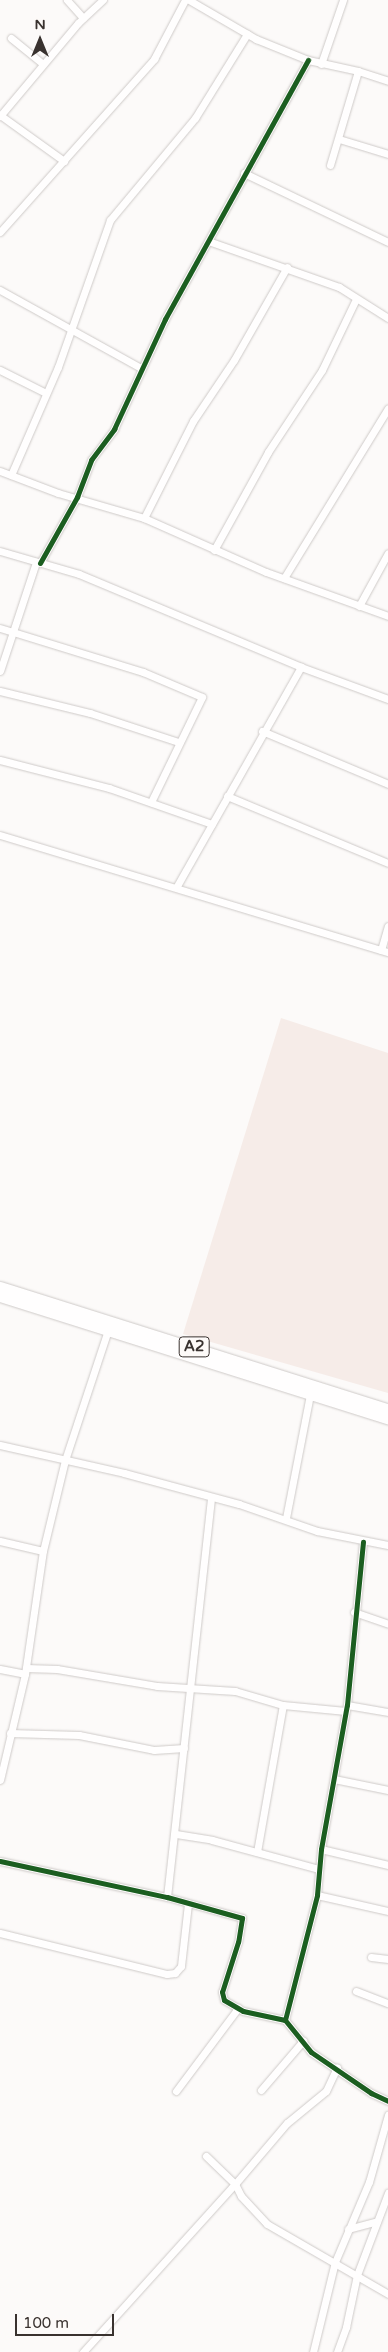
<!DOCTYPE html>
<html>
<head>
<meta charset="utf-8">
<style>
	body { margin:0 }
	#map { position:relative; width:388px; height:2352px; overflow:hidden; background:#fcfaf9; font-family:"Varela Round",sans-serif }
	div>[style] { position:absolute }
	.built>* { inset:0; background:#f6ece8 }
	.roads { filter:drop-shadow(0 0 1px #cecac8) drop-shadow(0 0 1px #cecac8) }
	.minor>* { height:7px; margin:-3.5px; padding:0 3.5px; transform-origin:3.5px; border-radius:3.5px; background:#fffefe }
	.trunk>* { height:11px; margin:-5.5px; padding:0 5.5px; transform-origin:5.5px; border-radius:5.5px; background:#fffefe }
	.cycleway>* { height:5px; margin:-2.5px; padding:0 2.5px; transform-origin:2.5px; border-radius:2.5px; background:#1b5e20 }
	span { translate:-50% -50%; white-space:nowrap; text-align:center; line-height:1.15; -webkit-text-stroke:5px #fdfaf8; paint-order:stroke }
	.shield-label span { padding:1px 4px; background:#fdfaf8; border:1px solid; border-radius:4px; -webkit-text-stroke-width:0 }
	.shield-label { font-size:15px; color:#39322f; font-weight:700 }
	.north { position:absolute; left:15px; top:15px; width:50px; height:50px; -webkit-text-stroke:4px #fdfaf8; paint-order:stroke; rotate:0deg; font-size:14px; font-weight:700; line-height:20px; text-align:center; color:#39322f }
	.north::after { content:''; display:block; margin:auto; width:18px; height:22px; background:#39322f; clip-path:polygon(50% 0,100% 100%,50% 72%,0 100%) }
	.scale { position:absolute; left:15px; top:2314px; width:99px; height:22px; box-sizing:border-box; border:2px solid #39322f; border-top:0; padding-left:6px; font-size:15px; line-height:18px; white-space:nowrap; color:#39322f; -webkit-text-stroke:4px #fdfaf8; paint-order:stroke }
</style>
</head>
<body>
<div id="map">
	<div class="built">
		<i style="clip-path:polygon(281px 1018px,388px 1053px,388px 1393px,183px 1334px)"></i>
	</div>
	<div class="roads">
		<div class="minor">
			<i style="left:67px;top:0;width:24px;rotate:48deg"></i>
			<i style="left:189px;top:0;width:78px;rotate:30.2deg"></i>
			<i style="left:256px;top:39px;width:56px;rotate:22deg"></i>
			<i style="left:308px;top:60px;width:51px;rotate:12.4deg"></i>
			<i style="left:358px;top:71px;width:32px;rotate:18deg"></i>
			<i style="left:11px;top:38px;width:41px;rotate:39.1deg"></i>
			<i style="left:321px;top:64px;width:68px;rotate:-71deg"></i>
			<i style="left:0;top:115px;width:79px;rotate:35.7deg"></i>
			<i style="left:0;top:116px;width:121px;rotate:-50deg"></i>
			<i style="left:78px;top:23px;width:34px;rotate:-43deg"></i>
			<i style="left:339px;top:139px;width:51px;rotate:17deg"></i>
			<i style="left:330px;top:165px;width:98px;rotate:-73.4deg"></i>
			<i style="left:244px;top:173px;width:160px;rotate:25.6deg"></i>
			<i style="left:0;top:232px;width:232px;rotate:-48.3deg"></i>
			<i style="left:154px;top:59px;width:67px;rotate:-62.3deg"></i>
			<i style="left:211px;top:242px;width:136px;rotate:19.4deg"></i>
			<i style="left:339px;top:287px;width:58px;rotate:32.3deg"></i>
			<i style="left:0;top:290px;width:161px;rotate:29deg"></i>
			<i style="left:0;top:370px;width:51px;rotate:26.6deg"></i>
			<i style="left:0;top:471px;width:62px;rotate:20.8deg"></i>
			<i style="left:58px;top:493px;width:90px;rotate:16.2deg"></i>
			<i style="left:144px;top:518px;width:133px;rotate:23.9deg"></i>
			<i style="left:266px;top:572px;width:130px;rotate:19.8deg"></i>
			<i style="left:11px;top:475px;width:118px;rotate:-66.5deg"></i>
			<i style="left:58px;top:367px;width:156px;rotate:-70.5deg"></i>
			<i style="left:110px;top:220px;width:133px;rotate:-50.2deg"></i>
			<i style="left:195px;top:118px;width:99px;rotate:-58.2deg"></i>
			<i style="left:144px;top:518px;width:109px;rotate:-63.2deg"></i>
			<i style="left:193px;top:421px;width:73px;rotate:-56.1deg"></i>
			<i style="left:234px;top:360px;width:107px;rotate:-60.3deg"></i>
			<i style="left:214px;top:550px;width:112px;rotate:-61.1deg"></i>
			<i style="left:268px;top:452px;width:98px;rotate:-56.6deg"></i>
			<i style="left:322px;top:370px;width:79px;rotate:-64.4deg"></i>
			<i style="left:0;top:551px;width:82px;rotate:16.2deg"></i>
			<i style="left:79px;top:574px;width:241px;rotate:22.7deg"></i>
			<i style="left:301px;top:667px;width:93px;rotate:20.2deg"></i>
			<i style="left:40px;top:563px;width:76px;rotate:-60.7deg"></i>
			<i style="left:77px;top:497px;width:40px;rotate:-69deg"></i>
			<i style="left:91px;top:460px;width:39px;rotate:-53deg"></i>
			<i style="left:114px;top:429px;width:121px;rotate:-65.1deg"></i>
			<i style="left:165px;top:319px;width:296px;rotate:-61.1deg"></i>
			<i style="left:284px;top:578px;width:199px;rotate:-58.5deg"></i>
			<i style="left:359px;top:606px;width:60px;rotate:-61.3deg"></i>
			<i style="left:0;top:628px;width:150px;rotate:17.1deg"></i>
			<i style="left:143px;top:672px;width:64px;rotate:23deg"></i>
			<i style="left:202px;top:697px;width:117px;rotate:115.9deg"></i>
			<i style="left:0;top:671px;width:115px;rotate:-71.7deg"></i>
			<i style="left:0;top:691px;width:93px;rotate:13.7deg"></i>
			<i style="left:90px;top:713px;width:93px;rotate:18.2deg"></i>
			<i style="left:262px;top:731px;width:137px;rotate:22.8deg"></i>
			<i style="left:0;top:760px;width:113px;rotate:14.4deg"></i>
			<i style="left:109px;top:788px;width:109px;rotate:19.3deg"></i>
			<i style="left:227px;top:796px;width:174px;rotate:22.6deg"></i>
			<i style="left:0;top:835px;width:405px;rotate:16.8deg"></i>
			<i style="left:177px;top:886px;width:252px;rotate:-60.5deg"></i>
			<i style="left:381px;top:950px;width:25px;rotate:-74deg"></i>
			<i style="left:0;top:1445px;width:127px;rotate:12.7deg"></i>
			<i style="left:124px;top:1473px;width:119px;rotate:15.1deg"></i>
			<i style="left:239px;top:1504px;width:83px;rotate:19.1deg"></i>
			<i style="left:317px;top:1531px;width:72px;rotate:11.2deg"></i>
			<i style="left:286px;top:1518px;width:126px;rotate:-79deg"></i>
			<i style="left:0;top:1541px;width:44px;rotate:13.1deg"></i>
			<i style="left:354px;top:1612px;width:36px;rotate:19deg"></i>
			<i style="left:26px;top:1668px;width:31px;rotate:2deg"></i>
			<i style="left:57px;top:1669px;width:101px;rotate:9.6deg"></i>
			<i style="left:157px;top:1686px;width:78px;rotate:3.7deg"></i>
			<i style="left:235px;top:1691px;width:50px;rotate:16.3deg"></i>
			<i style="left:283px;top:1705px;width:63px;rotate:5.4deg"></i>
			<i style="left:0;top:1669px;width:25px;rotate:11deg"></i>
			<i style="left:347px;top:1705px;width:42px;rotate:9.7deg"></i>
			<i style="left:10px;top:1733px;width:69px;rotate:1.7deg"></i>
			<i style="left:79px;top:1735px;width:76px;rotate:11.3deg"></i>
			<i style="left:154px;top:1750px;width:30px;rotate:-4deg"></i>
			<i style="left:334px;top:1779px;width:55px;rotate:11.5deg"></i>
			<i style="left:0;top:1780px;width:109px;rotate:-76.7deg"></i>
			<i style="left:25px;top:1674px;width:124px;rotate:-81.7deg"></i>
			<i style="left:43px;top:1551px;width:94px;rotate:-76.4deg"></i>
			<i style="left:65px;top:1460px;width:137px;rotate:-71.7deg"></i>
			<i style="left:176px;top:1834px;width:36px;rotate:9deg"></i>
			<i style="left:212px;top:1840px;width:111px;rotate:15.2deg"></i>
			<i style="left:321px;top:1849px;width:69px;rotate:13.4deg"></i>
			<i style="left:257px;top:1852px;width:149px;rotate:-80deg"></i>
			<i style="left:0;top:1861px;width:171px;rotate:12.2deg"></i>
			<i style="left:167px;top:1897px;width:78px;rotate:15.6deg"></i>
			<i style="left:242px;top:1918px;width:24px;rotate:99deg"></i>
			<i style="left:238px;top:1942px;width:52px;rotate:107.7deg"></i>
			<i style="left:222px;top:1992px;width:8px;rotate:76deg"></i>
			<i style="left:224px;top:2000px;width:22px;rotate:30deg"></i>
			<i style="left:243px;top:2011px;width:43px;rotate:12.1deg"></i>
			<i style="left:285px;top:2020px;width:41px;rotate:50.9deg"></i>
			<i style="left:311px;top:2052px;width:73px;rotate:34.3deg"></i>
			<i style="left:371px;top:2093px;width:19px;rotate:25deg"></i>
			<i style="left:317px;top:1895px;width:73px;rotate:12.7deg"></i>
			<i style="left:167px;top:1897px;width:402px;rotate:-83.7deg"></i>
			<i style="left:0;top:1933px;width:172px;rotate:13.8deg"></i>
			<i style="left:167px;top:1974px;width:8px;rotate:-7deg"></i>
			<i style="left:175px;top:1973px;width:9px;rotate:-49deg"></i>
			<i style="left:181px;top:1966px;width:62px;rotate:-83.6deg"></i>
			<i style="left:371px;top:1957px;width:17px;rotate:7deg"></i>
			<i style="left:356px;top:1991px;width:34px;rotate:21deg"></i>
			<i style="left:285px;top:2020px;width:129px;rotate:-75.6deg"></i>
			<i style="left:317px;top:1895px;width:46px;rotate:-85deg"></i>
			<i style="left:321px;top:1849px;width:146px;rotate:-79.8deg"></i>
			<i style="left:347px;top:1705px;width:164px;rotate:-84.4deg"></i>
			<i style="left:261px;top:2090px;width:65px;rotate:-49.4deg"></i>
			<i style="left:176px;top:2091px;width:104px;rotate:-53.2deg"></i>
			<i style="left:206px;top:2156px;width:40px;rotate:44deg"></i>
			<i style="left:235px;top:2184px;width:80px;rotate:-49.6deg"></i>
			<i style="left:287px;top:2123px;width:50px;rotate:-39.4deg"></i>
			<i style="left:326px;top:2091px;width:26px;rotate:-65deg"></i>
			<i style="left:348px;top:2229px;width:28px;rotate:-15deg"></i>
			<i style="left:83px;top:2352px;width:227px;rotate:-47.9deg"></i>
			<i style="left:235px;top:2184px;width:13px;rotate:63deg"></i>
			<i style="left:241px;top:2196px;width:38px;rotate:47deg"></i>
			<i style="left:267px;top:2224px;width:140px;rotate:30deg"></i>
			<i style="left:313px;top:2352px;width:93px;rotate:-76.3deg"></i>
			<i style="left:335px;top:2262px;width:87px;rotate:-67deg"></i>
			<i style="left:369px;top:2182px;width:70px;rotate:-74.2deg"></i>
			<i style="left:337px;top:2352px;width:27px;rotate:-70deg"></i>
			<i style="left:346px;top:2327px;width:53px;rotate:-78.1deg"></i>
			<i style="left:357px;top:2275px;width:88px;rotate:-69.3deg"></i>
		</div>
		<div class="trunk">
			<i style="left:0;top:1287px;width:407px;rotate:17.5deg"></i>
			<i style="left:0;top:1296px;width:407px;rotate:17.5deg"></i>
		</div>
	</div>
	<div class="cycleway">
		<i style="left:40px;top:563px;width:76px;rotate:-60.7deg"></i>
		<i style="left:77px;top:497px;width:40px;rotate:-69deg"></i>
		<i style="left:91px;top:460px;width:39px;rotate:-53deg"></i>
		<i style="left:114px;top:429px;width:121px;rotate:-65.1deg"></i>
		<i style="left:165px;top:319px;width:296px;rotate:-61.1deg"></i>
		<i style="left:0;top:1861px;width:171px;rotate:12.2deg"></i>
		<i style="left:167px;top:1897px;width:78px;rotate:15.6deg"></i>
		<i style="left:242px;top:1918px;width:24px;rotate:99deg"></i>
		<i style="left:238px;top:1942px;width:52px;rotate:107.7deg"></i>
		<i style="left:222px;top:1992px;width:8px;rotate:76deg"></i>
		<i style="left:224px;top:2000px;width:22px;rotate:30deg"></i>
		<i style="left:243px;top:2011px;width:43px;rotate:12.1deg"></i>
		<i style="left:285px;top:2020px;width:41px;rotate:50.9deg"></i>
		<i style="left:311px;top:2052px;width:73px;rotate:34.3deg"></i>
		<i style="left:371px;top:2093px;width:19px;rotate:25deg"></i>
		<i style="left:285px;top:2020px;width:129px;rotate:-75.6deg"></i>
		<i style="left:317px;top:1895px;width:46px;rotate:-85deg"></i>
		<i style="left:321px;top:1849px;width:146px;rotate:-79.8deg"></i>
		<i style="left:347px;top:1705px;width:164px;rotate:-84.4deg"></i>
	</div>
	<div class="shield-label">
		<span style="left:194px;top:1347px">A2</span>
	</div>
	<div class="north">N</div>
	<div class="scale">100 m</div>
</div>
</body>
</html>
